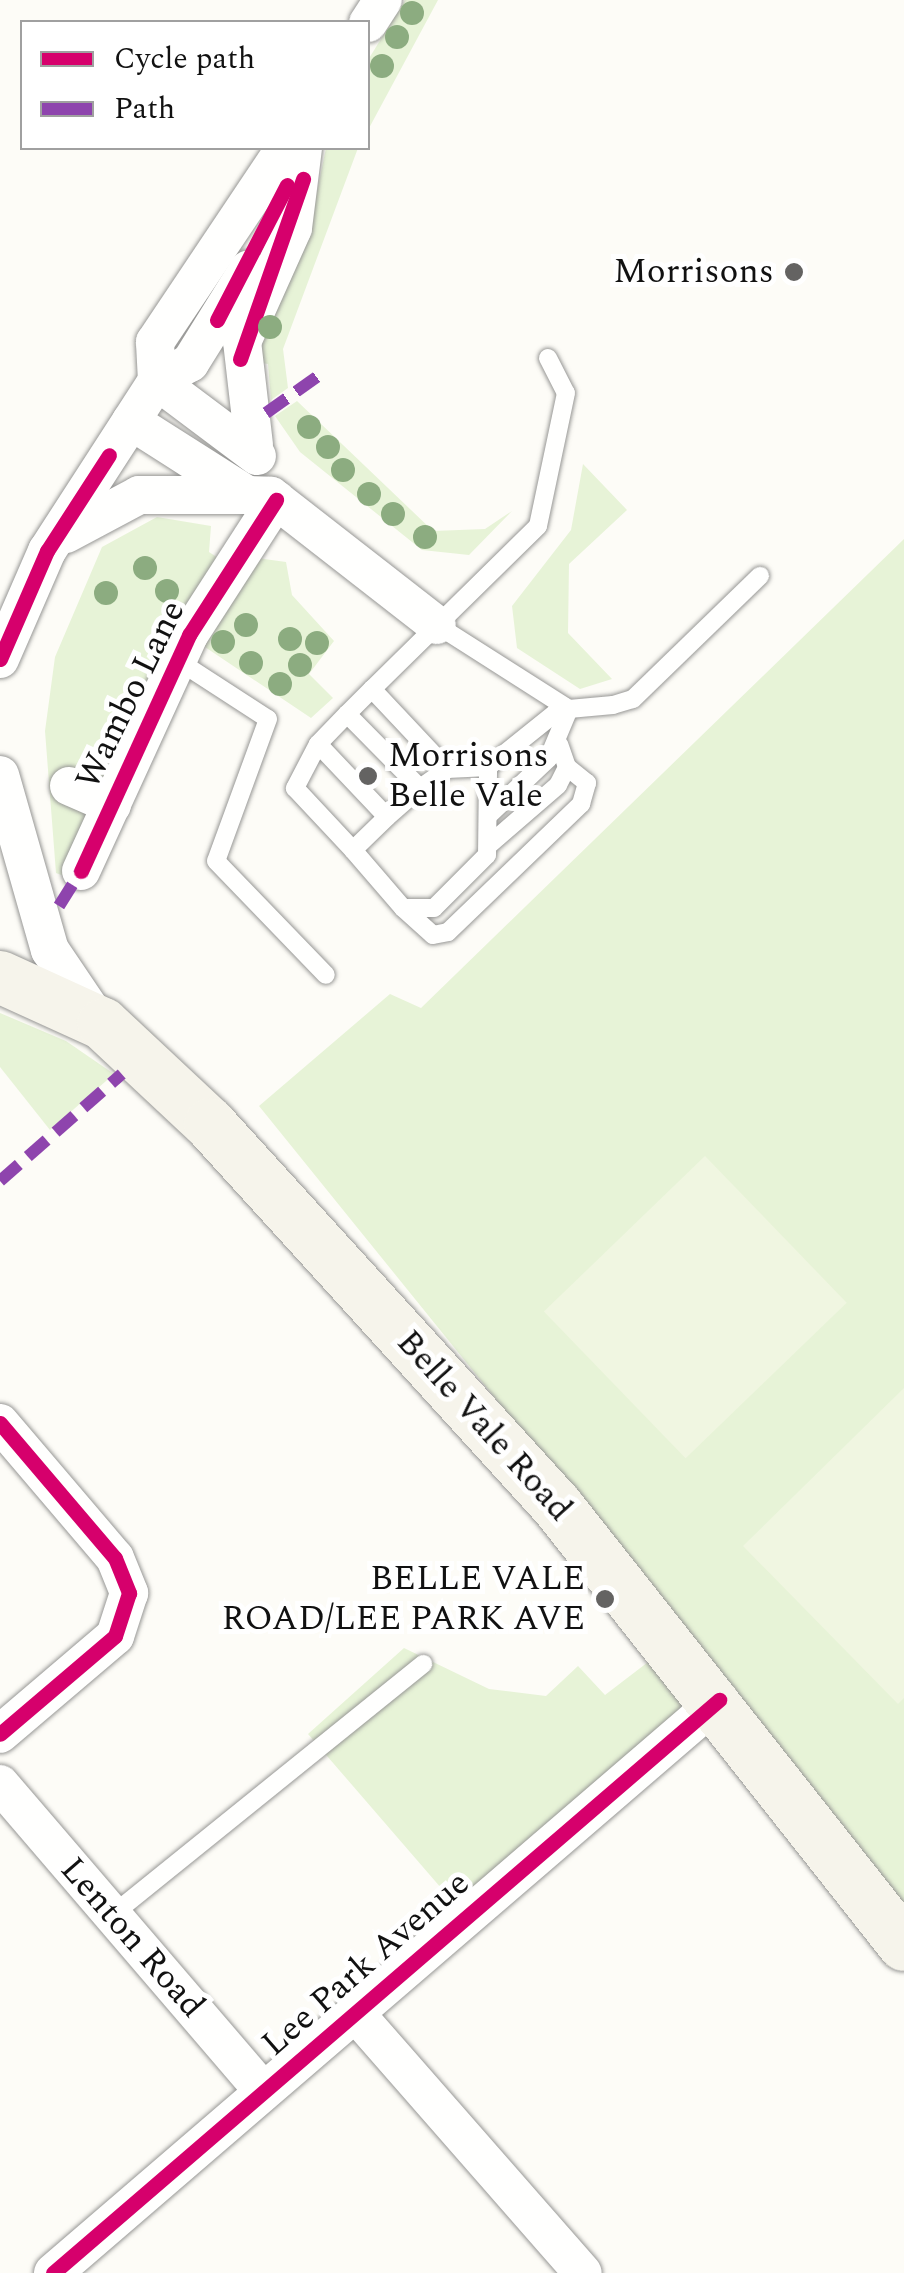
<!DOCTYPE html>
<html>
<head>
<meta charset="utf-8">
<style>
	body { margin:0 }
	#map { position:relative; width:904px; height:2273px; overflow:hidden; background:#fdfcf7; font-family:Spectral,serif }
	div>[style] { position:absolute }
	.green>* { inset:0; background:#e7f3d7 }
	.pitch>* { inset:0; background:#f0f6e1; transform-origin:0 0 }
	.roads { filter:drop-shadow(0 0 2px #979795) drop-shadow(0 0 2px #979795) }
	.service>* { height:18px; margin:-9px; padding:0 9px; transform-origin:9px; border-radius:9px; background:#fffffe }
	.minor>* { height:38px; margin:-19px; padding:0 19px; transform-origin:19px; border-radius:19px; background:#fffffe }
	.secondary>* { height:52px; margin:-26px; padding:0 26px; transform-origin:26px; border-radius:26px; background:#f6f4eb }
	.quiet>* { height:12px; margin-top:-6px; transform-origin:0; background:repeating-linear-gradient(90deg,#8e44ad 0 25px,transparent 0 37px) }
	.cycleway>* { height:15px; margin:-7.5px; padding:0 7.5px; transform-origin:7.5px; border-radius:7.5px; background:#d6006c }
	.trees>* { width:24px; height:24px; margin:-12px; border-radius:50%; background:#8cac80 }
	.dots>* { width:28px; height:28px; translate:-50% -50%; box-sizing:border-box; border:5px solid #fff; border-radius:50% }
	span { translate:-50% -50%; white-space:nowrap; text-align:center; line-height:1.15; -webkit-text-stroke:10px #fff; paint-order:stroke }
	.poi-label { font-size:35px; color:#111 }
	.right { translate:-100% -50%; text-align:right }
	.left { translate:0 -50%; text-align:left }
	.street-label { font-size:35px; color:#111 }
	.legend { position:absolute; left:20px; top:20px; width:350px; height:130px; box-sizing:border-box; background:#fff; border:2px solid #a0a0a0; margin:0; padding:12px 18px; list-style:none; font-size:30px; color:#111 }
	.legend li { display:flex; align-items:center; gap:20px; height:50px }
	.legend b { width:50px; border:2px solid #a0a0a0 }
</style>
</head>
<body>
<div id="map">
	<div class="green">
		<i style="clip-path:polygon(405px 0,438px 0,368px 130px,368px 60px)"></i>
		<i style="clip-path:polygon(326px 148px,358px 148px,283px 349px,288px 388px,271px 400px,268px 364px,255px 362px,260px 328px,313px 211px)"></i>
		<i style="clip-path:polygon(297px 401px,433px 531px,485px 529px,512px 511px,469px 555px,422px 550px,300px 452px,275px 416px)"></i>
		<i style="clip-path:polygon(583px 464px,627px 510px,569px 564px,568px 633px,612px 679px,580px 689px,517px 648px,512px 606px,571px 530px)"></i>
		<i style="clip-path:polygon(157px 517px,211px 526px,209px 552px,221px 560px,107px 775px,77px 796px,88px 817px,64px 876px,56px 873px,45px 731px,55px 657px,102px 547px)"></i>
		<i style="clip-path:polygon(904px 539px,904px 1904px,259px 1106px,390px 994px,421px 1008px)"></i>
		<i style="clip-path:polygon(257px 558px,286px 562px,292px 595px,334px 641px,309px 674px,333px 698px,311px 718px,202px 645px)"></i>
		<i style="clip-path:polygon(0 1013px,66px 1041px,114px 1074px,50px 1130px,0 1067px)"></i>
		<i style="clip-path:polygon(404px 1648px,489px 1689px,546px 1696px,578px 1666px,605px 1695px,652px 1659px,699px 1714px,467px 1918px,308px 1734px)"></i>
	</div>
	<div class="pitch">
		<i style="left:705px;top:1156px;width:204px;height:224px;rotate:46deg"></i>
		<i style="clip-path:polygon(904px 1388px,904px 1698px,898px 1704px,743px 1546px)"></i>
	</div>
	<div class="roads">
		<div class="service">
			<i style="left:548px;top:358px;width:39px;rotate:63deg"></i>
			<i style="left:566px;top:393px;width:136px;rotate:101.9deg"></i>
			<i style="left:538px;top:526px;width:233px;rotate:135.5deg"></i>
			<i style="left:372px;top:689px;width:110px;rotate:46.8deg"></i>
			<i style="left:447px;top:769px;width:41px;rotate:-2.8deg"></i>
			<i style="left:488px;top:767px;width:97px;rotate:-38.8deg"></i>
			<i style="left:437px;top:625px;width:156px;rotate:32.5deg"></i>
			<i style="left:569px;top:709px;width:44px;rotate:-5.2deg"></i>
			<i style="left:613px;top:705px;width:21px;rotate:-17deg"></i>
			<i style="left:633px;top:699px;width:177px;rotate:-44.1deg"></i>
			<i style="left:177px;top:660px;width:108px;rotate:33deg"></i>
			<i style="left:268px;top:719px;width:151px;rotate:110.1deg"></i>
			<i style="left:216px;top:861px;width:158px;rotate:46deg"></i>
			<i style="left:372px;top:689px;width:35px;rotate:135deg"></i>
			<i style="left:347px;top:714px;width:104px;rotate:45.4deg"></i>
			<i style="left:420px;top:788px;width:33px;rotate:-35deg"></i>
			<i style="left:347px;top:714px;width:42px;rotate:134deg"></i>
			<i style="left:318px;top:744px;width:100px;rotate:46.6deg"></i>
			<i style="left:387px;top:817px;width:44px;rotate:-41.3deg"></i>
			<i style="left:318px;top:744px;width:50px;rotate:117.6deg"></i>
			<i style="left:295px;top:788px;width:85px;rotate:46.9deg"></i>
			<i style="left:353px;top:850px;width:47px;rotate:-44.1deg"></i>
			<i style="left:490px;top:814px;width:80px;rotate:-43.5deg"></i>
			<i style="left:548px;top:759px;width:54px;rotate:-67.2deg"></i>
			<i style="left:490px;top:844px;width:90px;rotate:-40.9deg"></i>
			<i style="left:558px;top:785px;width:20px;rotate:-63deg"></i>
			<i style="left:567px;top:767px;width:24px;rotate:-109deg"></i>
			<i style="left:353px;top:850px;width:77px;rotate:49.2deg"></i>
			<i style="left:403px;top:908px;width:31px"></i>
			<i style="left:434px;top:908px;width:75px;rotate:-45deg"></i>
			<i style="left:487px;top:855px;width:88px;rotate:-89.3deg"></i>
			<i style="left:403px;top:908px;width:40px;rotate:42deg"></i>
			<i style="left:433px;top:935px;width:15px;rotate:-11deg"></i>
			<i style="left:448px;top:932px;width:185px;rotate:-43.9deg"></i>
			<i style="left:581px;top:804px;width:22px;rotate:-74deg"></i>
			<i style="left:587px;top:783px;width:26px;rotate:-141deg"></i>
			<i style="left:112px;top:1915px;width:400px;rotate:-38.9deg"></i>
		</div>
		<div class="minor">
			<i style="left:368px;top:23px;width:27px;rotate:-57deg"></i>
			<i style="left:157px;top:381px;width:38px;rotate:-29deg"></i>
			<i style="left:190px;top:363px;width:110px;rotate:-58.1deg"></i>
			<i style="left:157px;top:381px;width:125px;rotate:36.9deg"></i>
			<i style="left:131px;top:421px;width:138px;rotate:32.5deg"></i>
			<i style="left:247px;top:495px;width:24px;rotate:2deg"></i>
			<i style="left:271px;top:496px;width:210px;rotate:37.9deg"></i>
			<i style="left:254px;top:445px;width:104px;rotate:-96.6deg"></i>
			<i style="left:242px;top:342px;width:125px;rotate:-65.9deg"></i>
			<i style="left:293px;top:228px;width:81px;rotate:-82.9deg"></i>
			<i style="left:66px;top:534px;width:83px;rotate:-28.1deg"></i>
			<i style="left:139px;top:495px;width:106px"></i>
			<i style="left:0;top:659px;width:118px;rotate:-66.5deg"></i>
			<i style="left:47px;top:551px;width:202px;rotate:-57.1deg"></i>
			<i style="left:157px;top:381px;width:39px;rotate:-93deg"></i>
			<i style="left:155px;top:342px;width:234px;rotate:-56.2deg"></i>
			<i style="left:0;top:775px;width:182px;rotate:74.1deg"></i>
			<i style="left:50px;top:950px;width:78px;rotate:55.9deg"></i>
			<i style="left:69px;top:786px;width:47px;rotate:23.8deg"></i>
			<i style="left:81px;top:871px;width:260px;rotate:-65.4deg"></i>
			<i style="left:189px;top:635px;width:161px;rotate:-57.2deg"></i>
			<i style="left:0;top:1423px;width:177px;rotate:49.6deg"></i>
			<i style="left:115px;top:1558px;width:38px;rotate:68deg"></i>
			<i style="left:129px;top:1593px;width:45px;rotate:108deg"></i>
			<i style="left:115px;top:1636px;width:151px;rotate:139.6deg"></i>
			<i style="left:0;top:1784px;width:404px;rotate:49.4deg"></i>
			<i style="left:356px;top:2014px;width:344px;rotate:48.8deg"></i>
			<i style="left:53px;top:2273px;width:879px;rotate:-40.71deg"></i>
		</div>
		<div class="secondary">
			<i style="left:0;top:977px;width:113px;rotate:24.5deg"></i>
			<i style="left:103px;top:1024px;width:146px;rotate:43.1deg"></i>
			<i style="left:210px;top:1124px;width:517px;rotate:47.74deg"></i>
			<i style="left:558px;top:1507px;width:558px;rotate:51.69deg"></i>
		</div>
	</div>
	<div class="quiet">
		<i style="left:266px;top:413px;width:71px;rotate:-35.3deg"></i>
		<i style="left:59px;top:906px;width:41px;rotate:-57.8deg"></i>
		<i style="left:0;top:1181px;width:162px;rotate:-41.3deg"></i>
	</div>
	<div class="cycleway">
		<i style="left:217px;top:320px;width:152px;rotate:-62.6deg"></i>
		<i style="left:240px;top:359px;width:191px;rotate:-70.7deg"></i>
		<i style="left:0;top:659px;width:118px;rotate:-66.5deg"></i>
		<i style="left:47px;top:551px;width:114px;rotate:-57.1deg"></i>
		<i style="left:81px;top:871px;width:260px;rotate:-65.4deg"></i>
		<i style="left:189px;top:635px;width:161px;rotate:-57.2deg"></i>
		<i style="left:0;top:1423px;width:177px;rotate:49.6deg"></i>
		<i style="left:115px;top:1558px;width:38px;rotate:68deg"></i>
		<i style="left:129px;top:1593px;width:45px;rotate:108deg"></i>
		<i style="left:115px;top:1636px;width:151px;rotate:139.6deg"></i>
		<i style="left:53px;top:2273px;width:879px;rotate:-40.71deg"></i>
	</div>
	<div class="trees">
		<i style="left:412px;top:13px"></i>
		<i style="left:397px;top:37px"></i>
		<i style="left:382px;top:66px"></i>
		<i style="left:270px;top:327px"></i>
		<i style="left:309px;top:427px"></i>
		<i style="left:328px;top:447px"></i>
		<i style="left:343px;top:470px"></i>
		<i style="left:369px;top:494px"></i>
		<i style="left:393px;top:514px"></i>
		<i style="left:425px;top:537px"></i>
		<i style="left:145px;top:568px"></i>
		<i style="left:167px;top:591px"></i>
		<i style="left:106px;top:593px"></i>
		<i style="left:246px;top:625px"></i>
		<i style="left:290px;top:639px"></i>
		<i style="left:223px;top:642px"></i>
		<i style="left:317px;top:643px"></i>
		<i style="left:251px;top:663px"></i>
		<i style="left:300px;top:665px"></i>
		<i style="left:280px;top:684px"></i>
	</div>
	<div class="dots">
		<i style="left:794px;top:272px;background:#646362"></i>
		<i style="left:368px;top:776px;background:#646362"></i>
		<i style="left:605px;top:1599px;background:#646362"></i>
	</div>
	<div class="poi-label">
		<span class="right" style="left:774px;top:272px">Morrisons</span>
		<span class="left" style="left:388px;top:776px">Morrisons<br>Belle Vale</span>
		<span class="right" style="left:585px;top:1599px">BELLE VALE<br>ROAD/LEE PARK AVE</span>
	</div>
	<div class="street-label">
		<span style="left:131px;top:695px;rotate:-64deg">Wambo Lane</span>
		<span style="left:484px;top:1426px;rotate:48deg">Belle Vale Road</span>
		<span style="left:132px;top:1938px;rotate:49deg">Lenton Road</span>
		<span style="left:366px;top:1964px;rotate:-41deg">Lee Park Avenue</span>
	</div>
	<ul class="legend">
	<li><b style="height:12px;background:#d6006c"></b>Cycle path</li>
	<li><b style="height:12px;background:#8e44ad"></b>Path</li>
	</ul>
</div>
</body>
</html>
